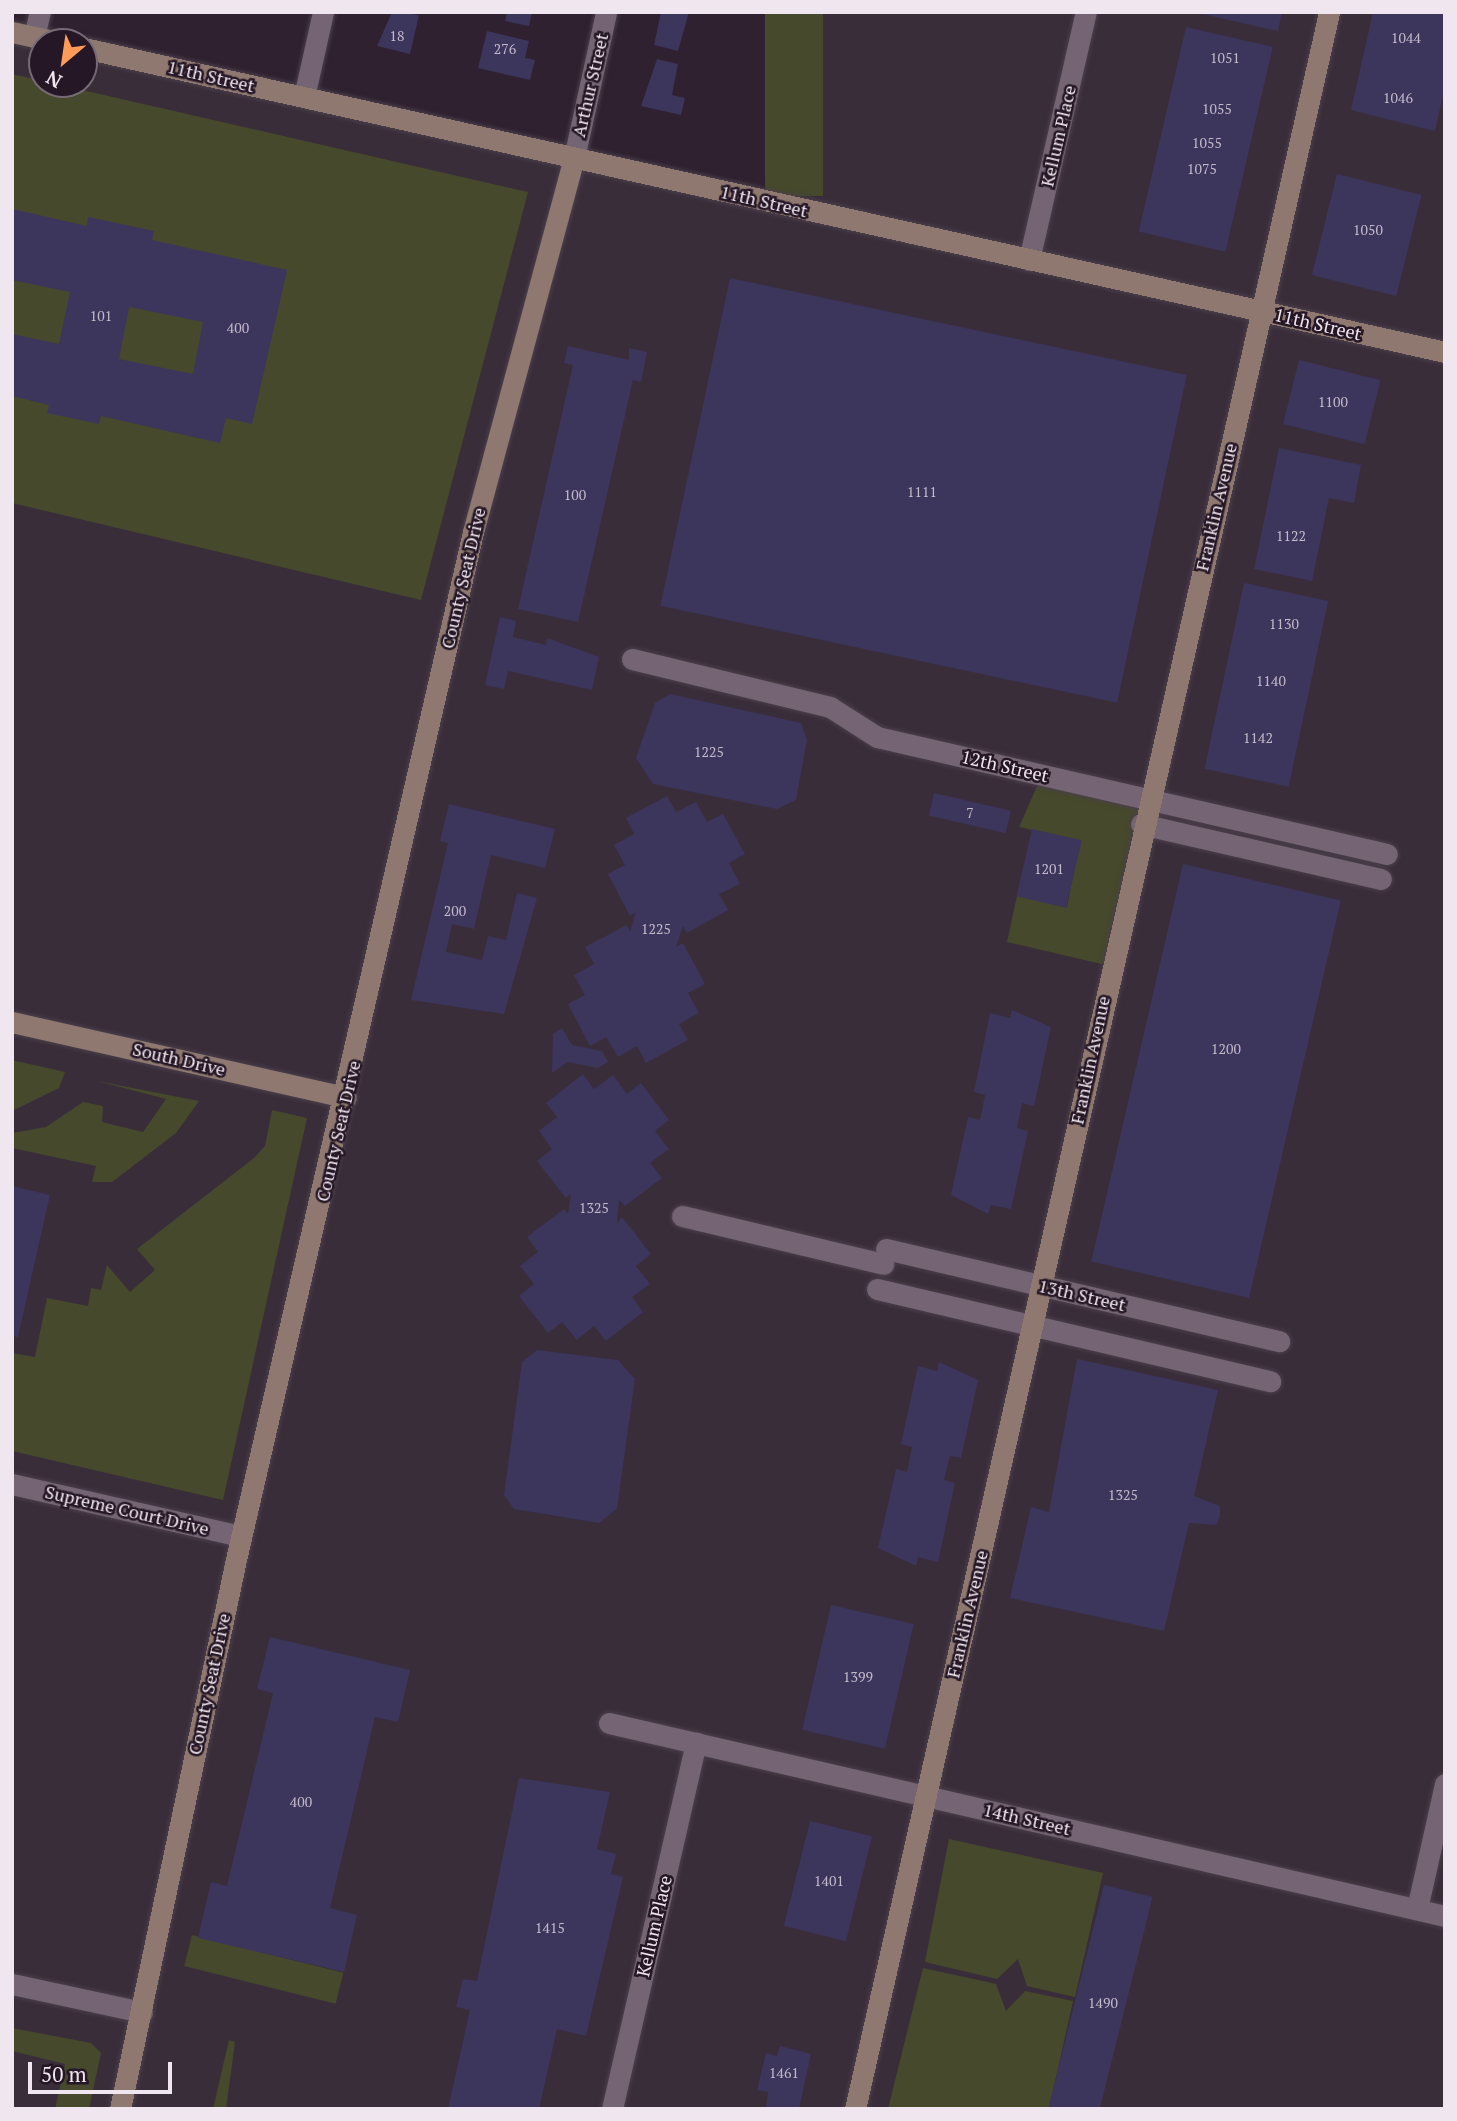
<!DOCTYPE html>
<html>
<head>
<meta charset="utf-8">
<style>
	body { margin:0 }
	#map { position:relative; width:1457px; height:2121px; overflow:hidden; background:#2f212f; font-family:"PT Serif",serif }
	div>[style] { position:absolute }
	.commercial>* { inset:0; background:#3a2d3a }
	.green>* { inset:0; background:#46492b; transform-origin:0 0 }
	.building>* { inset:0; background:#3c355c; transform-origin:0 0 }
	.roads { filter:drop-shadow(0 0 2px #4b3f4b) drop-shadow(0 0 2px #4b3f4b) }
	.street>* { height:21px; margin:-10.5px; padding:0 10.5px; transform-origin:10.5px; border-radius:10.5px; background:#756474 }
	.secondary>* { height:21px; margin:-10.5px; padding:0 10.5px; transform-origin:10.5px; border-radius:10.5px; background:#8e786f }
	span { translate:-50% -50%; white-space:nowrap; text-align:center; line-height:1.15; -webkit-text-stroke:5px #251725; paint-order:stroke }
	.number-label { font-size:14px; color:#c3baca }
	.number-label span { -webkit-text-stroke-width:0 }
	.street-label { font-size:18px; color:#f0e6ef }
	.frame { position:absolute; inset:0; border:14px solid #f0e6ef; pointer-events:none }
	.north { position:absolute; left:28px; top:28px; width:70px; height:70px; box-sizing:border-box; background:#251725; border:2px solid #766a76; border-radius:50%; rotate:209deg; font-size:19px; font-weight:700; line-height:28px; text-align:center; color:#f0e6ef }
	.north::after { content:''; display:block; margin:auto; width:24px; height:32px; background:#ff9b59; clip-path:polygon(50% 0,100% 100%,50% 72%,0 100%) }
	.scale { position:absolute; left:28px; top:2062px; width:144px; height:32px; box-sizing:border-box; border:4px solid #f0e6ef; border-top:0; padding-left:9px; font-size:21px; line-height:24px; white-space:nowrap; color:#f0e6ef; -webkit-text-stroke:5px #251725; paint-order:stroke }
</style>
</head>
<body>
<div id="map">
	<div class="commercial">
		<i style="clip-path:polygon(823px 12px,1445px 12px,1445px 2109px,12px 2109px,12px 32px,42px 42px,42px 84px,84px 84px,84px 48px,781px 204px)"></i>
	</div>
	<div class="green">
		<i style="left:765px;top:12px;width:58px;height:184px"></i>
		<i style="clip-path:polygon(12px 74px,528px 192px,421px 600px,12px 503px)"></i>
		<i style="clip-path:polygon(1042px 775px,1147px 799px,1110px 966px,1007px 942px,1017px 896px,1067px 907px,1080px 840px,1019px 827px)"></i>
		<i style="clip-path:polygon(12px 1060px,65px 1072px,59px 1088px,12px 1111px)"></i>
		<i style="clip-path:polygon(97px 1081px,199px 1101px,176px 1133px,112px 1182px,92px 1182px,96px 1166px,12px 1148px,12px 1133px,46px 1127px,83px 1102px,103px 1106px,102px 1122px,143px 1132px,166px 1099px)"></i>
		<i style="clip-path:polygon(272px 1110px,307px 1118px,223px 1500px,12px 1451px,12px 1353px,35px 1357px,47px 1298px,88px 1306px,91px 1288px,101px 1290px,107px 1265px,130px 1292px,155px 1270px,137px 1249px,254px 1158px,265px 1146px)"></i>
		<i style="clip-path:polygon(949px 1839px,1103px 1873px,1075px 1997px,1027px 1986px,1018px 1959px,997px 1979px,925px 1962px)"></i>
		<i style="left:192px;top:1935px;width:156px;height:32px;rotate:14deg"></i>
		<i style="clip-path:polygon(923px 1968px,996px 1984px,1006px 2011px,1025px 1991px,1073px 2001px,1049px 2109px,888px 2109px)"></i>
		<i style="clip-path:polygon(12px 2028px,91px 2043px,101px 2053px,89px 2109px,55px 2109px,65px 2064px,12px 2051px)"></i>
		<i style="clip-path:polygon(229px 2040px,235px 2042px,226px 2109px,213px 2109px)"></i>
	</div>
	<div class="building">
		<i style="clip-path:polygon(392px 12px,419px 15px,410px 54px,377px 46px)"></i>
		<i style="clip-path:polygon(507px 12px,532px 12px,529px 26px,505px 21px)"></i>
		<i style="clip-path:polygon(661px 12px,689px 12px,678px 51px,654px 45px)"></i>
		<i style="clip-path:polygon(1194px 12px,1282px 12px,1278px 31px)"></i>
		<i style="clip-path:polygon(1373px 12px,1445px 12px,1445px 86px,1435px 131px,1351px 110px)"></i>
		<i style="left:1186px;top:27px;width:89px;height:210px;rotate:13deg"></i>
		<i style="clip-path:polygon(487px 31px,529px 41px,525px 58px,535px 60px,530px 80px,478px 68px)"></i>
		<i style="clip-path:polygon(657px 59px,678px 64px,672px 95px,685px 98px,681px 115px,641px 106px)"></i>
		<i style="left:1337px;top:174px;width:87px;height:104px;rotate:14deg"></i>
		<i style="clip-path:polygon(evenodd,12px 209px,87px 226px,88px 217px,154px 231px,152px 240px,287px 270px,252px 424px,226px 418px,220px 443px,101px 416px,99px 424px,47px 413px,49px 405px,12px 396px,12px 334px,59px 344px,70px 292px,12px 280px,12px 209px,129px 307px,203px 322px,193px 374px,119px 359px,129px 307px)"></i>
		<i style="left:730px;top:278px;width:467px;height:335px;rotate:12deg"></i>
		<i style="clip-path:polygon(568px 346px,629px 360px,629px 348px,647px 352px,641px 382px,633px 380px,578px 622px,518px 609px,573px 365px,564px 363px)"></i>
		<i style="left:1299px;top:360px;width:84px;height:66px;rotate:14deg"></i>
		<i style="clip-path:polygon(1279px 448px,1361px 465px,1354px 503px,1329px 498px,1312px 581px,1254px 569px)"></i>
		<i style="left:1244px;top:583px;width:86px;height:190px;rotate:12deg"></i>
		<i style="clip-path:polygon(500px 617px,516px 621px,513px 637px,546px 645px,547px 638px,599px 657px,592px 690px,508px 671px,504px 689px,485px 685px)"></i>
		<i style="clip-path:polygon(670px 694px,801px 723px,807px 740px,796px 800px,777px 809px,653px 784px,636px 758px,655px 703px)"></i>
		<i style="left:934px;top:793px;width:79px;height:23px;rotate:13deg"></i>
		<i style="clip-path:polygon(667px 796px,676px 812px,696px 802px,707px 822px,723px 814px,745px 854px,729px 863px,740px 884px,719px 894px,728px 910px,687px 933px,683px 926px,676px 947px,683px 943px,705px 984px,688px 993px,699px 1013px,679px 1024px,688px 1040px,646px 1063px,637px 1046px,618px 1057px,606px 1037px,590px 1046px,568px 1004px,585px 995px,574px 975px,594px 964px,585px 947px,627px 925px,630px 931px,636px 912px,630px 916px,608px 874px,625px 865px,614px 845px,634px 834px,626px 818px)"></i>
		<i style="clip-path:polygon(449px 804px,555px 829px,545px 868px,491px 855px,474px 929px,452px 924px,446px 952px,482px 960px,488px 936px,506px 940px,517px 893px,537px 898px,504px 1014px,411px 1000px,448px 843px,440px 841px)"></i>
		<i style="left:1032px;top:829px;width:51px;height:69px;rotate:13deg"></i>
		<i style="left:1183px;top:864px;width:162px;height:408px;rotate:13deg"></i>
		<i style="clip-path:polygon(1012px 1010px,1051px 1027px,1034px 1106px,1022px 1103px,1017px 1128px,1028px 1131px,1011px 1209px,991px 1205px,988px 1214px,951px 1195px,968px 1117px,980px 1120px,985px 1095px,974px 1092px,990px 1013px,1010px 1018px)"></i>
		<i style="clip-path:polygon(562px 1028px,572px 1045px,602px 1051px,608px 1062px,598px 1068px,568px 1062px,552px 1073px,553px 1034px)"></i>
		<i style="clip-path:polygon(583px 1074px,594px 1089px,613px 1075px,627px 1094px,641px 1083px,669px 1120px,655px 1131px,669px 1149px,650px 1163px,662px 1178px,625px 1206px,619px 1200px,617px 1223px,622px 1217px,651px 1254px,636px 1266px,650px 1284px,632px 1297px,643px 1312px,606px 1341px,594px 1326px,577px 1340px,562px 1322px,548px 1333px,519px 1296px,534px 1284px,520px 1266px,538px 1252px,527px 1237px,564px 1209px,568px 1214px,571px 1194px,566px 1198px,537px 1161px,552px 1149px,539px 1131px,557px 1117px,546px 1103px)"></i>
		<i style="clip-path:polygon(12px 1186px,50px 1195px,18px 1337px,12px 1336px)"></i>
		<i style="clip-path:polygon(537px 1350px,618px 1360px,635px 1379px,617px 1509px,599px 1523px,514px 1509px,504px 1495px,522px 1362px)"></i>
		<i style="clip-path:polygon(1077px 1359px,1218px 1390px,1194px 1496px,1220px 1506px,1220px 1516px,1216px 1525px,1189px 1523px,1164px 1631px,1010px 1598px,1031px 1507px,1049px 1512px)"></i>
		<i style="clip-path:polygon(939px 1362px,978px 1380px,961px 1458px,950px 1456px,944px 1480px,955px 1483px,938px 1562px,918px 1557px,916px 1566px,878px 1548px,896px 1469px,907px 1472px,912px 1447px,901px 1444px,918px 1366px,937px 1371px)"></i>
		<i style="left:831px;top:1605px;width:85px;height:128px;rotate:13deg"></i>
		<i style="clip-path:polygon(270px 1637px,410px 1670px,398px 1722px,375px 1717px,330px 1908px,357px 1915px,344px 1972px,198px 1938px,211px 1882px,227px 1886px,273px 1693px,257px 1689px)"></i>
		<i style="clip-path:polygon(519px 1778px,610px 1792px,597px 1849px,616px 1854px,611px 1874px,623px 1877px,586px 2036px,557px 2029px,539px 2109px,448px 2109px,470px 2010px,456px 2007px,463px 1979px,477px 1981px)"></i>
		<i style="left:810px;top:1821px;width:64px;height:108px;rotate:14deg"></i>
		<i style="left:1104px;top:1885px;width:50px;height:230px;rotate:14deg"></i>
		<i style="clip-path:polygon(780px 2046px,811px 2054px,799px 2109px,766px 2109px,768px 2092px,757px 2090px,766px 2053px,777px 2056px)"></i>
	</div>
	<div class="roads">
		<div class="street">
			<i style="left:34px;top:37px;width:26px;rotate:-77deg"></i>
			<i style="left:304px;top:97px;width:87px;rotate:-77.4deg"></i>
			<i style="left:574px;top:158px;width:149px;rotate:-77.6deg"></i>
			<i style="left:1029px;top:260px;width:254px;rotate:-77.1deg"></i>
			<i style="left:632px;top:659px;width:204px;rotate:13.6deg"></i>
			<i style="left:830px;top:707px;width:56px;rotate:32.6deg"></i>
			<i style="left:877px;top:737px;width:523px;rotate:12.92deg"></i>
			<i style="left:1141px;top:824px;width:246px;rotate:12.9deg"></i>
			<i style="left:682px;top:1216px;width:207px;rotate:13.4deg"></i>
			<i style="left:886px;top:1249px;width:404px;rotate:13.2deg"></i>
			<i style="left:877px;top:1289px;width:404px;rotate:13.2deg"></i>
			<i style="left:12px;top:1484px;width:235px;rotate:12.8deg"></i>
			<i style="left:609px;top:1723px;width:858px;rotate:13deg"></i>
			<i style="left:1417px;top:1909px;width:128px;rotate:-77.4deg"></i>
			<i style="left:12px;top:1984px;width:133px;rotate:12.2deg"></i>
			<i style="left:612px;top:2109px;width:376px;rotate:-77.1deg"></i>
		</div>
		<div class="secondary">
			<i style="left:12px;top:32px;width:47px;rotate:12.3deg"></i>
			<i style="left:84px;top:48px;width:1395px;rotate:12.59deg"></i>
			<i style="left:12px;top:1022px;width:342px;rotate:12.7deg"></i>
			<i style="left:120px;top:2109px;width:557px;rotate:-78.08deg"></i>
			<i style="left:235px;top:1564px;width:1059px;rotate:-77.01deg"></i>
			<i style="left:473px;top:532px;width:387px;rotate:-74.9deg"></i>
			<i style="left:855px;top:2109px;width:2150px;rotate:-77.26deg"></i>
		</div>
	</div>
	<div class="number-label">
		<span style="left:397px;top:36px">18</span>
		<span style="left:1406px;top:38px">1044</span>
		<span style="left:505px;top:49px">276</span>
		<span style="left:1225px;top:58px">1051</span>
		<span style="left:1398px;top:98px">1046</span>
		<span style="left:1217px;top:109px">1055</span>
		<span style="left:1207px;top:143px">1055</span>
		<span style="left:1202px;top:169px">1075</span>
		<span style="left:1368px;top:230px">1050</span>
		<span style="left:101px;top:316px">101</span>
		<span style="left:238px;top:328px">400</span>
		<span style="left:1333px;top:402px">1100</span>
		<span style="left:922px;top:492px">1111</span>
		<span style="left:575px;top:495px">100</span>
		<span style="left:1291px;top:536px">1122</span>
		<span style="left:1284px;top:624px">1130</span>
		<span style="left:1271px;top:681px">1140</span>
		<span style="left:1258px;top:738px">1142</span>
		<span style="left:709px;top:752px">1225</span>
		<span style="left:970px;top:813px">7</span>
		<span style="left:1049px;top:869px">1201</span>
		<span style="left:455px;top:911px">200</span>
		<span style="left:656px;top:929px">1225</span>
		<span style="left:1226px;top:1049px">1200</span>
		<span style="left:594px;top:1208px">1325</span>
		<span style="left:1123px;top:1495px">1325</span>
		<span style="left:858px;top:1677px">1399</span>
		<span style="left:301px;top:1802px">400</span>
		<span style="left:829px;top:1881px">1401</span>
		<span style="left:550px;top:1928px">1415</span>
		<span style="left:1103px;top:2003px">1490</span>
		<span style="left:784px;top:2073px">1461</span>
	</div>
	<div class="street-label">
		<span style="left:211px;top:76px;rotate:13deg">11th Street</span>
		<span style="left:590px;top:85px;rotate:-77deg">Arthur Street</span>
		<span style="left:1058px;top:136px;rotate:-77deg">Kellum Place</span>
		<span style="left:764px;top:201px;rotate:13deg">11th Street</span>
		<span style="left:1318px;top:324px;rotate:13deg">11th Street</span>
		<span style="left:1216px;top:507px;rotate:-77deg">Franklin Avenue</span>
		<span style="left:463px;top:578px;rotate:-77deg">County Seat Drive</span>
		<span style="left:1005px;top:766px;rotate:13deg">12th Street</span>
		<span style="left:179px;top:1059px;rotate:13deg">South Drive</span>
		<span style="left:1090px;top:1060px;rotate:-78deg">Franklin Avenue</span>
		<span style="left:338px;top:1131px;rotate:-77deg">County Seat Drive</span>
		<span style="left:1082px;top:1295px;rotate:13deg">13th Street</span>
		<span style="left:127px;top:1510px;rotate:13deg">Supreme Court Drive</span>
		<span style="left:967px;top:1614px;rotate:-77deg">Franklin Avenue</span>
		<span style="left:209px;top:1684px;rotate:-78deg">County Seat Drive</span>
		<span style="left:1027px;top:1819px;rotate:13deg">14th Street</span>
		<span style="left:654px;top:1926px;rotate:-77deg">Kellum Place</span>
	</div>
	<div class="frame"></div>
	<div class="north">N</div>
	<div class="scale">50 m</div>
</div>
</body>
</html>
